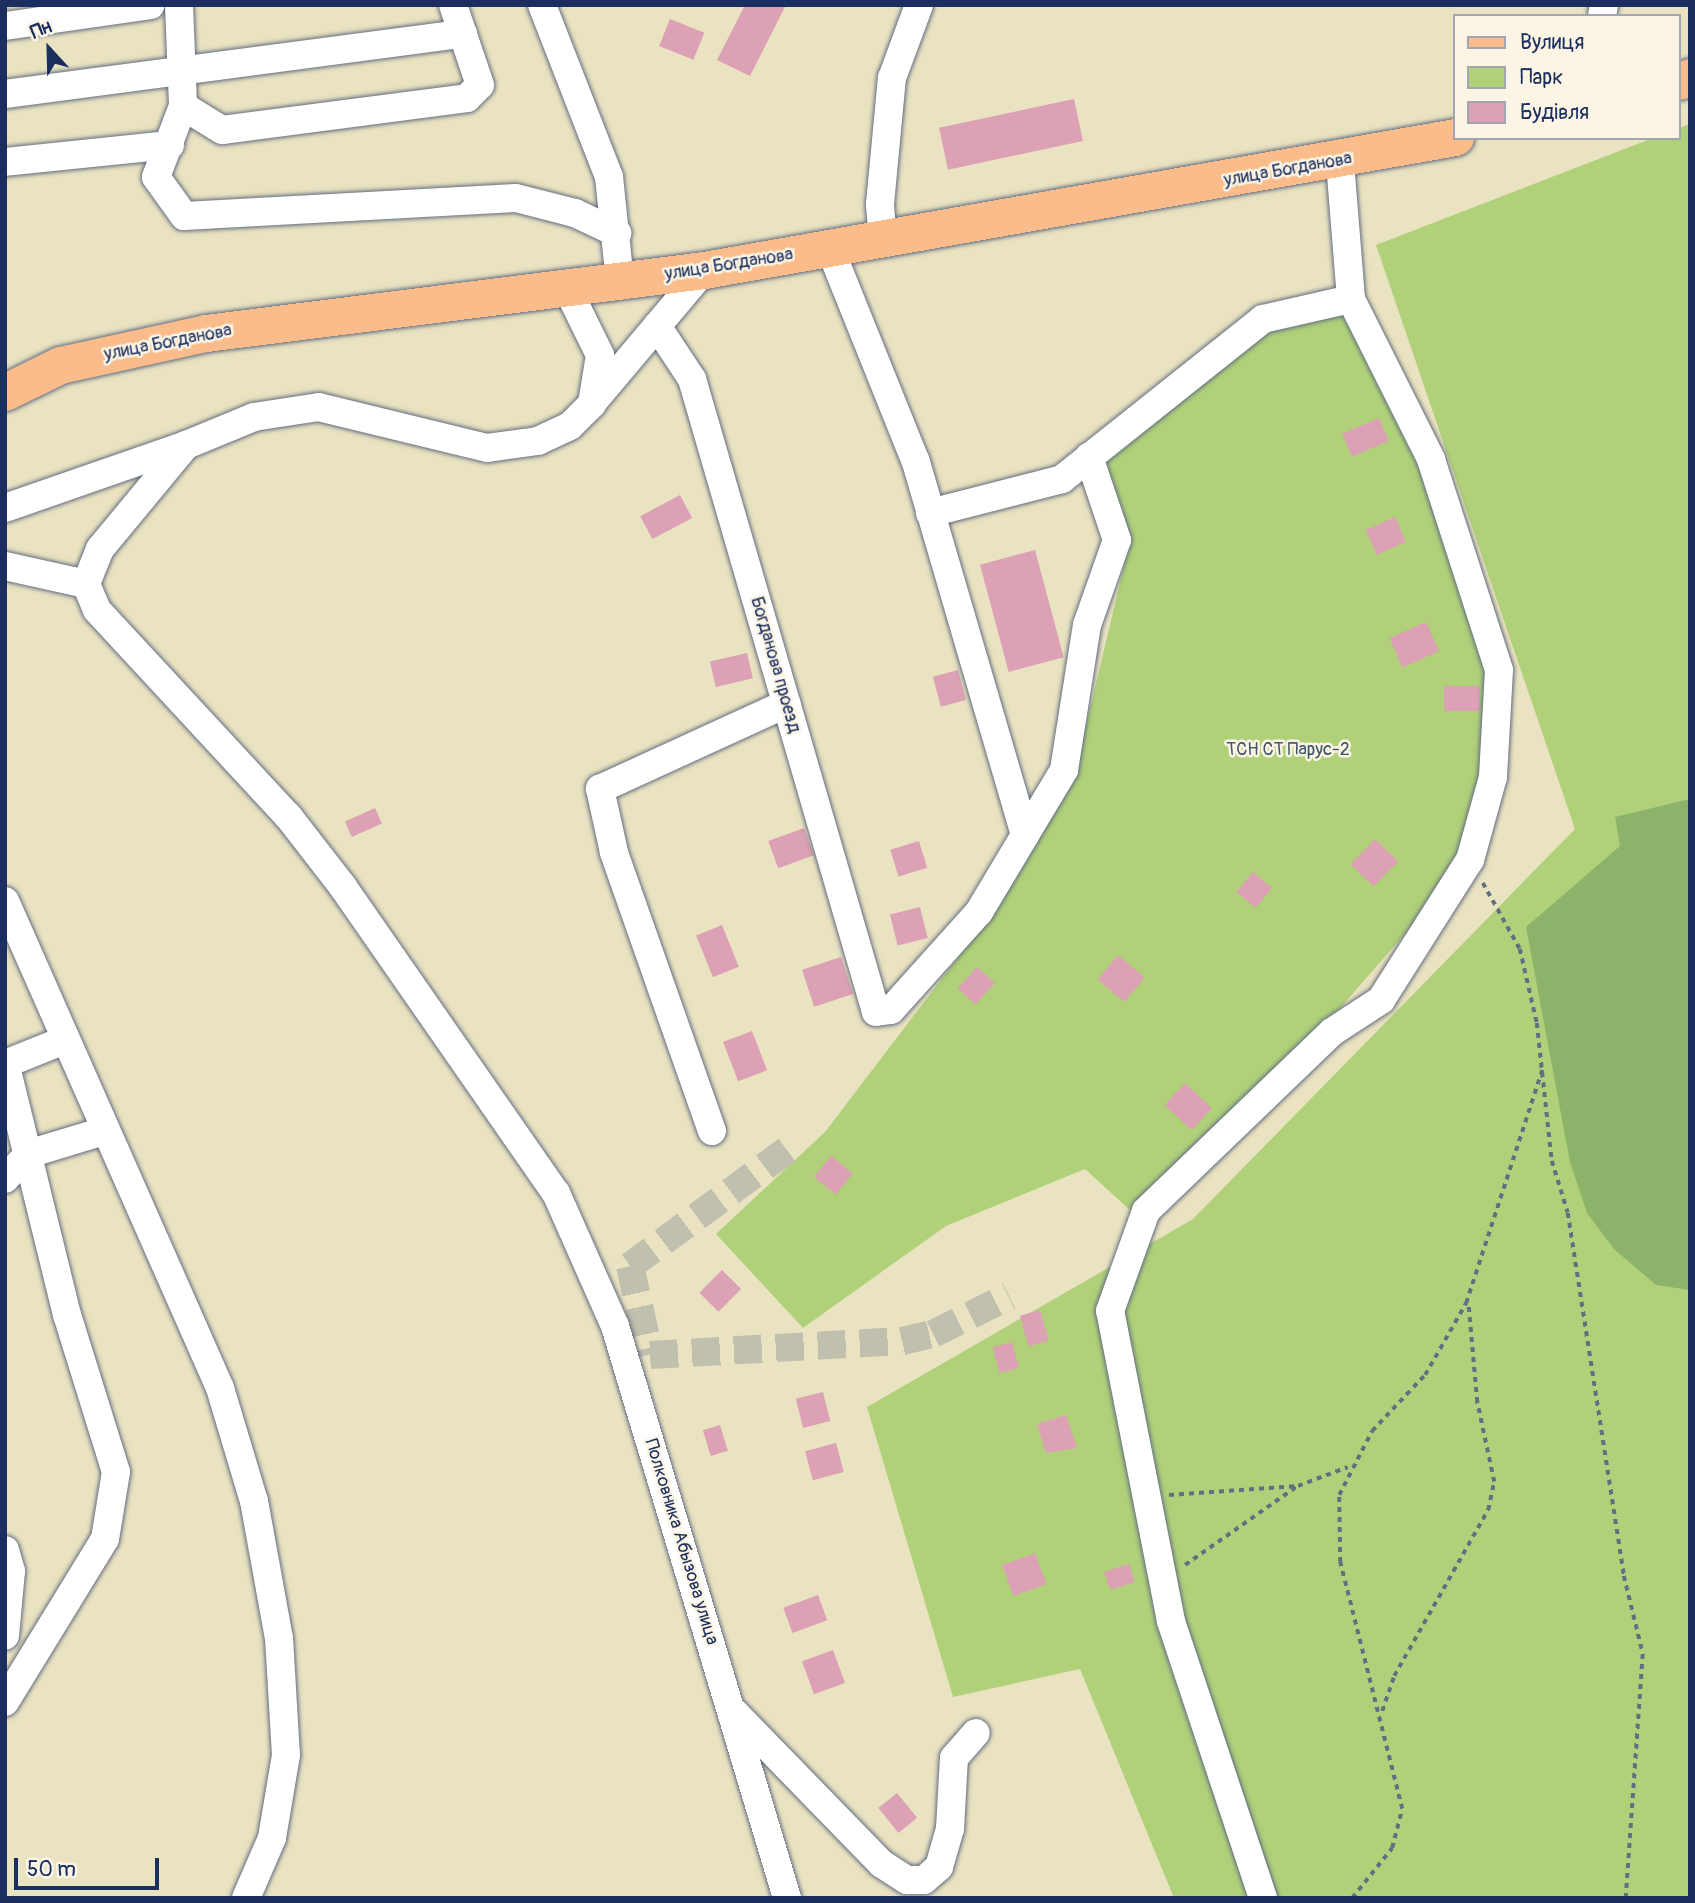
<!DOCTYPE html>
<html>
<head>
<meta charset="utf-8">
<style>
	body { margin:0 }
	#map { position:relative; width:1695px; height:1903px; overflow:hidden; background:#eae3c1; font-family:Pangolin,sans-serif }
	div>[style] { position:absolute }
	.green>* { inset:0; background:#b0d179 }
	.forest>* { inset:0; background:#8cb369 }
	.building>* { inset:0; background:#dca1b5; transform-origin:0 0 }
	.minor-tunnel>* { height:28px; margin-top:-14px; transform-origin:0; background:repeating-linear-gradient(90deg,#c1bfad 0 28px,transparent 0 42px) }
	.path>* { height:3.5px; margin-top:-1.75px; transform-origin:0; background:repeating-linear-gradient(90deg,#636e81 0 5px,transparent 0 10px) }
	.roads { filter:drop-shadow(0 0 2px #636e81) drop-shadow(0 0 2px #636e81) }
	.minor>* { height:28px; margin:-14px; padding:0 14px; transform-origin:14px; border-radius:14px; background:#fff }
	.major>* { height:37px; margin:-18.5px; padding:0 18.5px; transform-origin:18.5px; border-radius:18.5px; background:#fabc8b }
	span { translate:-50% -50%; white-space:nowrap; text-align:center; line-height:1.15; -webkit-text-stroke:5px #fcf5e5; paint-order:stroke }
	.street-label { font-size:18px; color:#1b2f5e }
	.park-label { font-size:18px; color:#405865 }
	.frame { position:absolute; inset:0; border:7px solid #1b2f5e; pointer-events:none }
	.legend { position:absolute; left:1453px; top:14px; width:228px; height:126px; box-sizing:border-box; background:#fcf5e5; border:2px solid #a2a6af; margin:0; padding:9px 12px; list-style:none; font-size:21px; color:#1b2f5e }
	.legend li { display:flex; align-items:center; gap:14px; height:35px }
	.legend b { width:35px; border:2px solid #a2a6af }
	.north { position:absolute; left:14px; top:14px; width:70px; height:70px; -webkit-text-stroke:5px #fcf5e5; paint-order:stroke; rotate:338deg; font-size:19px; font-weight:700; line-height:28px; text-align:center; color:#1b2f5e }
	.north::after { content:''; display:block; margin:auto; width:24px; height:32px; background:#1b2f5e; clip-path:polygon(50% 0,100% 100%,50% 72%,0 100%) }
	.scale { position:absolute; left:14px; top:1858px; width:145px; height:32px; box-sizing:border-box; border:4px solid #1b2f5e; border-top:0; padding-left:9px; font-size:21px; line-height:24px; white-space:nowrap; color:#1b2f5e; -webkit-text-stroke:5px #fcf5e5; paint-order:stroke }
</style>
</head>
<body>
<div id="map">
	<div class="green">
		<i style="clip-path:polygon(1690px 124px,1690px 1898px,1174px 1898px,1080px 1669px,953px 1697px,867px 1407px,1193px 1219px,1575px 829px,1376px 245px,1653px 138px,1679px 138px,1679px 128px)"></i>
		<i style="clip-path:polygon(1345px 310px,1427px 469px,1491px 673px,1490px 770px,1466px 864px,1306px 1047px,1131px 1211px,1085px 1169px,946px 1226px,803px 1328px,716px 1234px,825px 1132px,982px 926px,1075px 772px,1129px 545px,1103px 462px,1270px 330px)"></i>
	</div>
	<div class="forest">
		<i style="clip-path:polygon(1690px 799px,1690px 1290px,1656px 1285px,1614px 1249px,1587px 1213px,1570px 1162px,1526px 927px,1620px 846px,1615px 817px)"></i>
	</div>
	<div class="building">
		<i style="clip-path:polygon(745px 5px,786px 5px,750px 76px,717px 60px)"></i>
		<i style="left:670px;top:19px;width:37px;height:29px;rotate:22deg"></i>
		<i style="left:1074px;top:99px;width:43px;height:138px;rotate:78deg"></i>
		<i style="left:1379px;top:418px;width:25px;height:40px;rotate:67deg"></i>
		<i style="left:680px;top:495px;width:26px;height:45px;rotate:62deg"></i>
		<i style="left:1395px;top:517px;width:27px;height:32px;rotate:66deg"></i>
		<i style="left:1035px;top:550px;width:111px;height:57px;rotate:75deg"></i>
		<i style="left:1426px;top:622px;width:32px;height:40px;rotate:66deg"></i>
		<i style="left:747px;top:653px;width:26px;height:38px;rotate:77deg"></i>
		<i style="left:958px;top:670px;width:31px;height:26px;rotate:75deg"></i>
		<i style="left:1444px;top:686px;width:36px;height:25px"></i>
		<i style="left:375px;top:808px;width:17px;height:33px;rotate:66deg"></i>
		<i style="left:804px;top:828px;width:29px;height:38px;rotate:70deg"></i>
		<i style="left:1375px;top:839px;width:32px;height:35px;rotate:44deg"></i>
		<i style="left:919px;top:841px;width:28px;height:30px;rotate:73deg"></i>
		<i style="left:1253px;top:872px;width:25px;height:26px;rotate:40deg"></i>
		<i style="left:920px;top:907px;width:32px;height:31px;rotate:76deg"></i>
		<i style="left:722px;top:925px;width:45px;height:28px;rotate:68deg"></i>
		<i style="left:1118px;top:955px;width:35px;height:32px;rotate:40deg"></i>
		<i style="left:841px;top:957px;width:39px;height:41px;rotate:72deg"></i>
		<i style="left:977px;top:967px;width:24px;height:29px;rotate:42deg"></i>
		<i style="left:752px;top:1031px;width:42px;height:31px;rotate:69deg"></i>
		<i style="left:1185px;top:1083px;width:37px;height:30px;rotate:43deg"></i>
		<i style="left:831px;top:1156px;width:28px;height:27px;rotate:39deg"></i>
		<i style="left:722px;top:1270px;width:27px;height:32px;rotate:45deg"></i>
		<i style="left:1040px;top:1310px;width:32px;height:21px;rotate:74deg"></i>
		<i style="left:1012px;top:1342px;width:27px;height:20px;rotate:75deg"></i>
		<i style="left:823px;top:1392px;width:30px;height:28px;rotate:76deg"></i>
		<i style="clip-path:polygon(1066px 1415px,1077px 1448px,1046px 1453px,1037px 1424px)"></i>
		<i style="left:720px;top:1425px;width:27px;height:18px;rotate:73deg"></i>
		<i style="left:836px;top:1443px;width:30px;height:32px;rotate:75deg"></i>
		<i style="left:1035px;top:1553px;width:33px;height:35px;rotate:70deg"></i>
		<i style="left:1129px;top:1564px;width:19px;height:26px;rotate:72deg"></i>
		<i style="left:818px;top:1595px;width:27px;height:37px;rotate:70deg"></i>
		<i style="left:833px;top:1650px;width:35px;height:33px;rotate:70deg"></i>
		<i style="left:897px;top:1793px;width:32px;height:24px;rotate:51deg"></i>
	</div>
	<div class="minor-tunnel">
		<i style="left:787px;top:1150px;width:195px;rotate:143.5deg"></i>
		<i style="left:630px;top:1266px;width:91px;rotate:77.3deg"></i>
		<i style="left:650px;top:1355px;width:252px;rotate:-3.2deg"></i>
		<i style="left:902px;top:1341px;width:32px;rotate:-13deg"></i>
		<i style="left:933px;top:1334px;width:85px;rotate:-26.6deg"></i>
	</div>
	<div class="path">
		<i style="left:1483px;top:883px;width:76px;rotate:60.7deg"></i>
		<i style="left:1520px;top:949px;width:76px;rotate:77.1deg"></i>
		<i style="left:1537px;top:1023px;width:139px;rotate:83.8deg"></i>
		<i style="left:1552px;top:1161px;width:54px;rotate:72.9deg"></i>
		<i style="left:1568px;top:1213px;width:367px;rotate:81.2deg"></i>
		<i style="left:1624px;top:1576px;width:80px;rotate:76.3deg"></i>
		<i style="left:1643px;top:1654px;width:245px;rotate:94deg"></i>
		<i style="left:1169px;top:1495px;width:129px;rotate:-4deg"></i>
		<i style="left:1298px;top:1486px;width:53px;rotate:-20.8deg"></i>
		<i style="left:1185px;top:1565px;width:136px;rotate:-35.1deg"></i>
		<i style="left:1382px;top:1711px;width:37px;rotate:-71deg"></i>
		<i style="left:1394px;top:1676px;width:191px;rotate:-60.5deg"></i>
		<i style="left:1488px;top:1510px;width:29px;rotate:-78deg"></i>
		<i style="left:1494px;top:1482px;width:82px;rotate:-102deg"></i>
		<i style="left:1477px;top:1402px;width:100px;rotate:-95.1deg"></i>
		<i style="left:1352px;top:1898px;width:64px;rotate:-51.3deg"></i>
		<i style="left:1392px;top:1848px;width:40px;rotate:-75.6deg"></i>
		<i style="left:1402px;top:1809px;width:255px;rotate:-104.1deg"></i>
		<i style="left:1340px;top:1562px;width:67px;rotate:-90.9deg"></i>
		<i style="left:1339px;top:1495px;width:72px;rotate:-62.7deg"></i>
		<i style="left:1372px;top:1431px;width:77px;rotate:-46.6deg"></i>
		<i style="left:1425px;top:1375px;width:83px;rotate:-60.3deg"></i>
		<i style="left:1466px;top:1303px;width:245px;rotate:-71.9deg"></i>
	</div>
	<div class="roads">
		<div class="minor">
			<i style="left:179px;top:5px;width:101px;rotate:87.7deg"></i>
			<i style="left:183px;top:106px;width:76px;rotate:110.8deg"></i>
			<i style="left:156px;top:177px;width:48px;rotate:54.3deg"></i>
			<i style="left:184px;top:216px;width:332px;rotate:-3.1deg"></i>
			<i style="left:516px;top:198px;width:61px;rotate:14.3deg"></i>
			<i style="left:575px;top:213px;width:47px;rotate:25.5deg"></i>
			<i style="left:542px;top:5px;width:185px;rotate:68.7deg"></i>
			<i style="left:609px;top:177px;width:105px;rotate:84deg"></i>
			<i style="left:1602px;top:16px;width:11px;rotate:-80deg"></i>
			<i style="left:5px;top:26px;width:147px;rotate:-8.2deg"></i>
			<i style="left:5px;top:94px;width:462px;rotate:-7.5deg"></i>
			<i style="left:183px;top:106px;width:46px;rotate:31.6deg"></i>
			<i style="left:222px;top:130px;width:247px;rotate:-7.4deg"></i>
			<i style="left:467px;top:98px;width:18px;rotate:-45deg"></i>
			<i style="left:480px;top:85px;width:84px;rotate:-108.6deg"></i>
			<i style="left:5px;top:162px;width:166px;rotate:-5.9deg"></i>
			<i style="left:883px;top:240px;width:36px;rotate:-95deg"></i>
			<i style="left:880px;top:204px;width:127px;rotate:-84.6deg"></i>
			<i style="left:892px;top:78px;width:78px;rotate:-69.7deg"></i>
			<i style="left:567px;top:288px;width:75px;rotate:63.8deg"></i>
			<i style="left:600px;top:355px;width:50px;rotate:99.3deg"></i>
			<i style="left:592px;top:404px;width:31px;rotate:135deg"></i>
			<i style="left:570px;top:426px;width:35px;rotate:155deg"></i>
			<i style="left:538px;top:441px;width:51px;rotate:172.2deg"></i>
			<i style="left:487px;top:448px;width:173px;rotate:-166.3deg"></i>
			<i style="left:319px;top:407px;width:66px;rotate:171.3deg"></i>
			<i style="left:254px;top:417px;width:74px;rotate:157.6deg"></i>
			<i style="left:186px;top:445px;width:135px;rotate:129.6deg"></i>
			<i style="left:100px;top:549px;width:38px;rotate:112deg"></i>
			<i style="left:86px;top:584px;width:28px;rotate:67deg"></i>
			<i style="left:97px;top:610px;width:281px;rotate:47.2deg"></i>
			<i style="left:288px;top:816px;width:90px;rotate:52.2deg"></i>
			<i style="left:343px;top:887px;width:373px;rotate:55.2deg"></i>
			<i style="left:556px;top:1193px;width:145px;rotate:66.1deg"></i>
			<i style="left:615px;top:1326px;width:597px;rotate:73.26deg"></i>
			<i style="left:657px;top:326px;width:64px;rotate:56.6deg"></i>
			<i style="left:692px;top:379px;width:659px;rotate:73.79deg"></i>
			<i style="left:876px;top:1012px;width:15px;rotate:-8deg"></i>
			<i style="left:891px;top:1010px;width:132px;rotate:-48.1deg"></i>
			<i style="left:979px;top:912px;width:90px;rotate:-59.1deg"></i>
			<i style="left:1025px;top:835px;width:391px;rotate:-106.3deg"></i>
			<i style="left:915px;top:460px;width:227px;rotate:-111.9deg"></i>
			<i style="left:593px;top:402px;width:172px;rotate:-49.9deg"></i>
			<i style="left:5px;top:508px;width:192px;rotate:-19.2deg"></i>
			<i style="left:930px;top:513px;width:136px;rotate:-14.4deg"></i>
			<i style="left:1062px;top:479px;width:257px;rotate:-38.5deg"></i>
			<i style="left:1263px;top:319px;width:90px;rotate:-12.8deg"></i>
			<i style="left:5px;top:566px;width:83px;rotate:12.5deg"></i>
			<i style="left:1025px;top:835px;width:76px;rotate:-59deg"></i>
			<i style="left:1064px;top:770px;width:147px;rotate:-81deg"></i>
			<i style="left:1087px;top:625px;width:90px;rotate:-70.6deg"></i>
			<i style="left:1117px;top:540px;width:88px;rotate:-108.6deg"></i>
			<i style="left:5px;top:901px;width:532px;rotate:66.18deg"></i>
			<i style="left:220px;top:1388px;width:118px;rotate:73.3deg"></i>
			<i style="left:254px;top:1501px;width:139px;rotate:79.7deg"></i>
			<i style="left:279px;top:1638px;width:117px;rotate:86.6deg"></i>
			<i style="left:286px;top:1755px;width:84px;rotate:99.6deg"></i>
			<i style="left:272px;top:1838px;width:65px;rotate:113.4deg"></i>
			<i style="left:5px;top:1064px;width:65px;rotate:-21.8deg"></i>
			<i style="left:712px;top:1131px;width:296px;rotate:-109.4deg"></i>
			<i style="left:614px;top:852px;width:65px;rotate:-102.5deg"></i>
			<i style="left:600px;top:789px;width:205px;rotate:-24.6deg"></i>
			<i style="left:5px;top:1179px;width:34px;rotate:-47deg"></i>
			<i style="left:28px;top:1154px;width:79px;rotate:-16.8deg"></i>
			<i style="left:5px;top:1550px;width:22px;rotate:74deg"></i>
			<i style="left:11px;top:1571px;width:65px;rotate:95.3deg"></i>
			<i style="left:5px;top:1702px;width:191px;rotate:-58.5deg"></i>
			<i style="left:105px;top:1539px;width:68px;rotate:-80.7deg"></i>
			<i style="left:116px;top:1472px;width:164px;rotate:-107.3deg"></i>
			<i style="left:67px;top:1315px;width:256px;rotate:-103.8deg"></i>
			<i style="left:734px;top:1712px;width:212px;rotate:45.8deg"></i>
			<i style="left:882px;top:1864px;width:30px;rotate:33deg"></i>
			<i style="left:907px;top:1880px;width:17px"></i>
			<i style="left:924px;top:1880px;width:20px;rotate:-41deg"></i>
			<i style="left:939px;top:1867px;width:40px;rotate:-74deg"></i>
			<i style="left:950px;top:1829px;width:71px;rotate:-86.8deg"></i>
			<i style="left:954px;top:1758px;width:33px;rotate:-49deg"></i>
			<i style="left:1263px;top:1898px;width:292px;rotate:-108.4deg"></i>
			<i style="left:1171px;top:1621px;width:316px;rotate:-101.1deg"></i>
			<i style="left:1110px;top:1311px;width:106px;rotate:-70.2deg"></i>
			<i style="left:1146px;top:1211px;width:258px;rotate:-43.9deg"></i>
			<i style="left:1332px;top:1032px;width:59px;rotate:-33.1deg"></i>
			<i style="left:1381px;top:1000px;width:166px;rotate:-57.6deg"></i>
			<i style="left:1470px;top:860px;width:86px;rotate:-74.5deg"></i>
			<i style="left:1493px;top:777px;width:107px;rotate:-86.8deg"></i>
			<i style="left:1499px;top:670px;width:222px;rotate:-107.9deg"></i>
			<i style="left:1431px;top:459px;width:179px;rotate:-116.6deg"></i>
			<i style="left:1351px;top:299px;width:138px;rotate:-94.6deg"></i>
		</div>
		<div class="major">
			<i style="left:1679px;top:81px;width:12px;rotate:-20deg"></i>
			<i style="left:5px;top:392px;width:61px;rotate:-26.1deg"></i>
			<i style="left:60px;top:365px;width:149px;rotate:-12.4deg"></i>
			<i style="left:206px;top:333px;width:502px;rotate:-7.21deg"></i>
			<i style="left:704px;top:270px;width:763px;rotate:-10.04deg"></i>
		</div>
	</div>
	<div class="street-label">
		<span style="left:1288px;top:170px;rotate:-10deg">улица Богданова</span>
		<span style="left:729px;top:265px;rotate:-9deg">улица Богданова</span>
		<span style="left:168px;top:343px;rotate:-11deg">улица Богданова</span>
		<span style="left:775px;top:665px;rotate:74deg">Богданова проезд</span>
		<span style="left:681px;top:1542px;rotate:73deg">Полковника Абызова улица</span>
	</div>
	<div class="park-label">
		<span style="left:1288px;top:750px">ТСН СТ Парус-2</span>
	</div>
	<div class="frame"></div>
	<ul class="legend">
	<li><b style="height:9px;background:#fabc8b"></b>Вулиця</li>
	<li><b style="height:19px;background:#b0d179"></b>Парк</li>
	<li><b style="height:19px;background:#dca1b5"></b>Будівля</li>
	</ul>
	<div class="north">Пн</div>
	<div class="scale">50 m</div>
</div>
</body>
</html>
